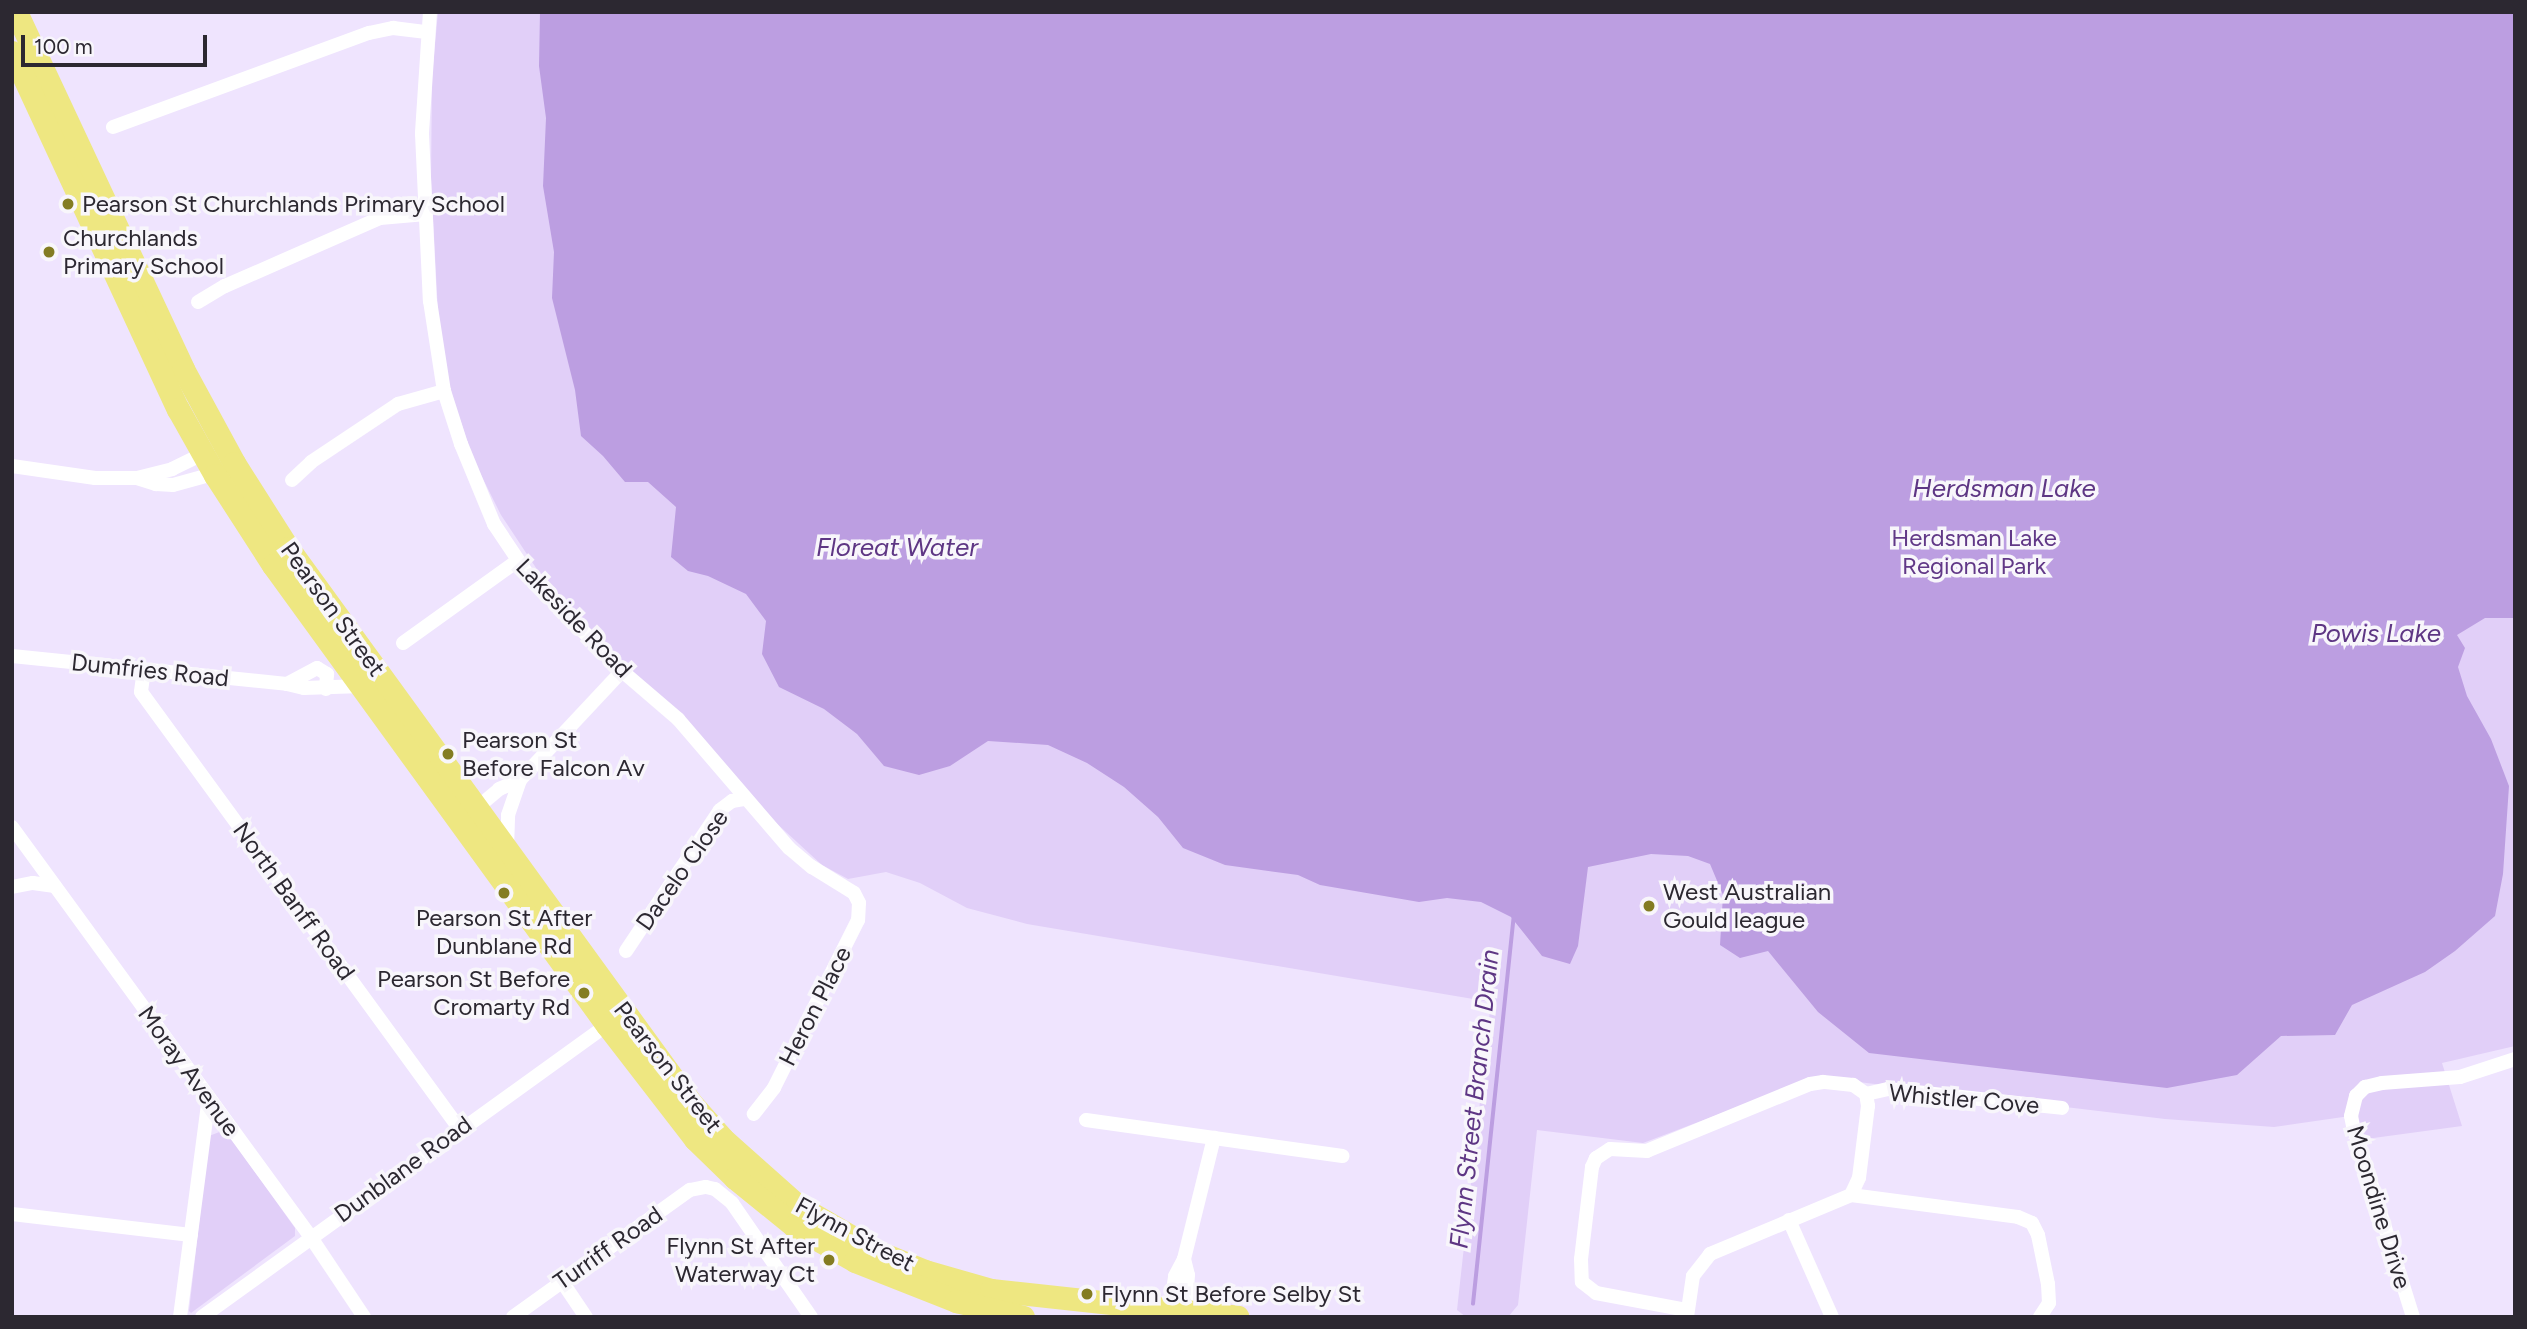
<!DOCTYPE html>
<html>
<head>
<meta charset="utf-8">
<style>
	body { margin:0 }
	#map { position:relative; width:2527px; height:1329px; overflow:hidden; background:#efe4fe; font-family:Figtree,sans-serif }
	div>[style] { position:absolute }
	.green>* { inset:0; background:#e1cff8 }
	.water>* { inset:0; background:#bc9ee1 }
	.stream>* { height:3.5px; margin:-1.75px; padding:0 1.75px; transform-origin:1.75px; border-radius:1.75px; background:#bc9ee1 }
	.minor>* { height:14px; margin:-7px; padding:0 7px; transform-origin:7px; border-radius:7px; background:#fff }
	.primary>* { height:23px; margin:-11.5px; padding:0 11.5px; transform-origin:11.5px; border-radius:11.5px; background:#eee781 }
	.dots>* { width:19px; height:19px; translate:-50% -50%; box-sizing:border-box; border:4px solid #f8f6fb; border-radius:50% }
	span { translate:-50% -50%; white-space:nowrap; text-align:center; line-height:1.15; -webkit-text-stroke:7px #f8f6fb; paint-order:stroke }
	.poi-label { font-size:24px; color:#2c2831 }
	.left { translate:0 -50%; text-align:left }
	.right { translate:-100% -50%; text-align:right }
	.park-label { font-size:24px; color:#613887 }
	.street-label { font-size:24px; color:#2c2831 }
	.water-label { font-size:26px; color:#5e3684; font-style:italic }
	.frame { position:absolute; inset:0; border:14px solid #2c2831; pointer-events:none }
	.scale { position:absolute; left:21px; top:35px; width:186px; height:32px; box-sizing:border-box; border:4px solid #2c2831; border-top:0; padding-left:9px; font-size:21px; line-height:24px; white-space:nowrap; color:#2c2831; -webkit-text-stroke:5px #f8f6fb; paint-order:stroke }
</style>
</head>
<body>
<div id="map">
	<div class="green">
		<i style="clip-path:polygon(438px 12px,2515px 12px,2515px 1046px,2442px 1063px,2462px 1126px,2366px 1139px,2350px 1116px,2274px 1127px,2165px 1119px,1817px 1077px,1643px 1143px,1537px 1130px,1518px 1305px,1508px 1317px,1466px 1317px,1457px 1310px,1491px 1002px,1027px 924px,967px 908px,920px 883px,886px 872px,848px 879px,822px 865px,774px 821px,544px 580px,501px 515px,473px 459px,449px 386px,438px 313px,431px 179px,432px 77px)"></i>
		<i style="clip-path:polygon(222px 1131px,230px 1137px,295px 1228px,295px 1236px,191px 1313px,189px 1311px,209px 1136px)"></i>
	</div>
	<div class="water">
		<i style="clip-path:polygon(540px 12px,2515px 12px,2515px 618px,2485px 618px,2457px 635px,2465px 648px,2458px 667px,2467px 696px,2491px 739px,2509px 786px,2503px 874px,2495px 916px,2455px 951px,2425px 972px,2352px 1005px,2335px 1035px,2281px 1036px,2237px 1075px,2167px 1088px,1869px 1053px,1818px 1012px,1768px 951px,1740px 958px,1720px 945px,1723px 895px,1710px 864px,1688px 856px,1651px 854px,1588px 867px,1578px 946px,1570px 964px,1542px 956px,1511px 917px,1481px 902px,1447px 898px,1419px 902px,1320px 885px,1298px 875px,1225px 865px,1183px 848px,1158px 817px,1124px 787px,1087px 763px,1048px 745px,988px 741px,950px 766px,919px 775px,884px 766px,857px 734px,824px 709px,779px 687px,762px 654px,766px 621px,746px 594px,708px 576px,688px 571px,671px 557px,676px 507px,648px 482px,625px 482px,603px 456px,581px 436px,575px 390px,552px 298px,554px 252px,543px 186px,546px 118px,539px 66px)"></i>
	</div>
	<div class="stream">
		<i style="left:1473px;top:1304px;width:390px;rotate:-84deg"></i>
	</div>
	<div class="minor">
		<i style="left:430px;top:12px;width:122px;rotate:93.8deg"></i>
		<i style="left:422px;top:134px;width:167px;rotate:87.3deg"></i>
		<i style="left:430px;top:301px;width:91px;rotate:81.2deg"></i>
		<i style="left:444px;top:391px;width:56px;rotate:72.2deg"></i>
		<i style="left:461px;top:444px;width:87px;rotate:67.6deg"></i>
		<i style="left:494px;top:524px;width:61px;rotate:56.3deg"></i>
		<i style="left:528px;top:575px;width:134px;rotate:45.6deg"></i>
		<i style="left:622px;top:671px;width:74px;rotate:40.6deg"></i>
		<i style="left:678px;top:719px;width:170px;rotate:49.3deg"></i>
		<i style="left:789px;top:848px;width:30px;rotate:40deg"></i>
		<i style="left:812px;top:867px;width:49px;rotate:31.8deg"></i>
		<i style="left:854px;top:893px;width:11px;rotate:63deg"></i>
		<i style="left:859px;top:903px;width:17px;rotate:93deg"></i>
		<i style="left:858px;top:920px;width:188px;rotate:116.6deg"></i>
		<i style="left:774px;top:1088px;width:33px;rotate:128deg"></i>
		<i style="left:113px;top:127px;width:273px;rotate:-20.2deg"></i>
		<i style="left:369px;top:33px;width:25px;rotate:-12deg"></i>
		<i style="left:393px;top:28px;width:34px;rotate:7deg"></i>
		<i style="left:198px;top:302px;width:31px;rotate:-31deg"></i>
		<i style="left:225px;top:286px;width:169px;rotate:-23.7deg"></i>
		<i style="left:380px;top:218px;width:46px;rotate:-5deg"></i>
		<i style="left:12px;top:466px;width:84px;rotate:8.2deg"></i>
		<i style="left:95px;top:478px;width:42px"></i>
		<i style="left:137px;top:478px;width:20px;rotate:18deg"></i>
		<i style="left:156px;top:484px;width:17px;rotate:3deg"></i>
		<i style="left:173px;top:485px;width:49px;rotate:-15.5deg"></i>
		<i style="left:137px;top:478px;width:36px;rotate:-14deg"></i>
		<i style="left:172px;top:469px;width:39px;rotate:-26deg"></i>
		<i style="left:292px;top:480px;width:26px;rotate:-43deg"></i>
		<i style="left:311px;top:462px;width:105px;rotate:-33.7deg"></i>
		<i style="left:398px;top:404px;width:48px;rotate:-15.8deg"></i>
		<i style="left:403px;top:643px;width:140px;rotate:-35.7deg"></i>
		<i style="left:12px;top:656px;width:276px;rotate:5.8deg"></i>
		<i style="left:287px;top:684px;width:17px;rotate:13deg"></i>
		<i style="left:304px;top:688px;width:58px;rotate:-2deg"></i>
		<i style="left:144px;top:670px;width:22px;rotate:98deg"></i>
		<i style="left:141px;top:692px;width:540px;rotate:53.89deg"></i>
		<i style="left:287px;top:684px;width:34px;rotate:-28deg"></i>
		<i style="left:317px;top:668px;width:12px;rotate:31deg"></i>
		<i style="left:327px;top:674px;width:15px;rotate:94deg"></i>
		<i style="left:472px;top:812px;width:35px;rotate:-40deg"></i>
		<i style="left:499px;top:789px;width:23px;rotate:-23deg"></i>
		<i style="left:12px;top:827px;width:506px;rotate:53.92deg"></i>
		<i style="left:310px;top:1236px;width:97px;rotate:56.3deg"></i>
		<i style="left:507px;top:848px;width:33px;rotate:-88deg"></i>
		<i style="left:508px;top:815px;width:37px;rotate:-71deg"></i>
		<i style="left:520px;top:780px;width:149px;rotate:-46.9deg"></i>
		<i style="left:12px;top:887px;width:21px;rotate:-11deg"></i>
		<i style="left:33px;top:883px;width:22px;rotate:8deg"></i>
		<i style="left:626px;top:951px;width:169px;rotate:-56.3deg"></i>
		<i style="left:720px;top:810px;width:15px;rotate:-37deg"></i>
		<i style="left:732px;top:801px;width:12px;rotate:-9deg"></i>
		<i style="left:1866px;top:1094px;width:23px;rotate:-13deg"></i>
		<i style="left:1888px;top:1089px;width:175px;rotate:6.2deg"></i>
		<i style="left:1086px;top:1120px;width:259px;rotate:8deg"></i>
		<i style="left:1851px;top:1195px;width:168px;rotate:7.5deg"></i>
		<i style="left:2018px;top:1217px;width:15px;rotate:23deg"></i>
		<i style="left:2032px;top:1223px;width:13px;rotate:63deg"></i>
		<i style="left:2038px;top:1235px;width:50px;rotate:78.5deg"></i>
		<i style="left:2048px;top:1284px;width:19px;rotate:87deg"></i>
		<i style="left:2049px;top:1303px;width:17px;rotate:123deg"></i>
		<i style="left:12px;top:1214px;width:180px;rotate:6.7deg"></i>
		<i style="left:1789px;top:1220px;width:106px;rotate:66.1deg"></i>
		<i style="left:1184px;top:1259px;width:16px;rotate:76deg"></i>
		<i style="left:1188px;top:1275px;width:41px;rotate:94.2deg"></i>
		<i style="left:561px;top:1280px;width:45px;rotate:56deg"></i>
		<i style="left:1169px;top:1315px;width:39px;rotate:-81deg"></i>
		<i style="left:1175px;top:1276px;width:19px;rotate:-62deg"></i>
		<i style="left:1184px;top:1259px;width:125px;rotate:-76.1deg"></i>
		<i style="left:180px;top:1317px;width:221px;rotate:-82.5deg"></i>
		<i style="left:202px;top:1317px;width:499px;rotate:-35.8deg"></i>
		<i style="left:513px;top:1317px;width:218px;rotate:-35.7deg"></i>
		<i style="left:690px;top:1190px;width:16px;rotate:-11deg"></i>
		<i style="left:706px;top:1187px;width:9px;rotate:13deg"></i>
		<i style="left:715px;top:1189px;width:22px;rotate:39deg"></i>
		<i style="left:732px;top:1203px;width:139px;rotate:55.3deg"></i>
		<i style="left:1687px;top:1317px;width:41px;rotate:-81.7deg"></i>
		<i style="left:1693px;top:1276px;width:28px;rotate:-52deg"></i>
		<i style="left:1710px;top:1254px;width:153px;rotate:-22.7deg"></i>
		<i style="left:1851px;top:1195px;width:19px;rotate:-65deg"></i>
		<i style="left:1859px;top:1178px;width:73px;rotate:-82.9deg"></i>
		<i style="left:1868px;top:1106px;width:12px;rotate:-99deg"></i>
		<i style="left:1866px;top:1094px;width:16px;rotate:-145deg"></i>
		<i style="left:1853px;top:1085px;width:30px;rotate:-174deg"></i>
		<i style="left:1823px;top:1082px;width:13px;rotate:171deg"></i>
		<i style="left:1810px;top:1084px;width:176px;rotate:157.7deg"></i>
		<i style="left:1647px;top:1151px;width:37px;rotate:-177deg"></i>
		<i style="left:1610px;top:1149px;width:17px;rotate:147deg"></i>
		<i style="left:1596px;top:1158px;width:10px;rotate:114deg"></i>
		<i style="left:1592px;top:1167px;width:93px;rotate:96.8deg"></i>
		<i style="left:1581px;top:1259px;width:23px;rotate:88deg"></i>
		<i style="left:1582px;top:1282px;width:18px;rotate:38deg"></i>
		<i style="left:1596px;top:1293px;width:93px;rotate:10.6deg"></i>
		<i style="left:2413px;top:1317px;width:200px;rotate:-107.4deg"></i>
		<i style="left:2353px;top:1126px;width:10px;rotate:-101deg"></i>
		<i style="left:2351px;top:1116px;width:21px;rotate:-76deg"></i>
		<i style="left:2356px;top:1096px;width:13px;rotate:-45deg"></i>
		<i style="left:2365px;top:1087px;width:17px;rotate:-13deg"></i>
		<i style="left:2382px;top:1083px;width:78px;rotate:-4.4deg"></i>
		<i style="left:2460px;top:1077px;width:58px;rotate:-18.1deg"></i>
	</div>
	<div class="primary">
		<i style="left:16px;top:12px;width:394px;rotate:64.9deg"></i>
		<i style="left:183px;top:369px;width:107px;rotate:61.5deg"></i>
		<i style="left:234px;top:463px;width:101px;rotate:57.6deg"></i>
		<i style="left:288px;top:548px;width:686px;rotate:54.02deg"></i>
		<i style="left:691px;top:1103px;width:48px;rotate:48.4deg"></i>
		<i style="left:723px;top:1139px;width:99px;rotate:41.7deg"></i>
		<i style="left:797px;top:1205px;width:94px;rotate:30.1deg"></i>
		<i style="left:878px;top:1252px;width:51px;rotate:22deg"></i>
		<i style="left:925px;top:1271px;width:69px;rotate:16.1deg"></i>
		<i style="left:991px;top:1290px;width:248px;rotate:6.2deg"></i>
		<i style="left:12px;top:52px;width:394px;rotate:65.1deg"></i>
		<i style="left:178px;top:409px;width:76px;rotate:60.7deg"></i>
		<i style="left:215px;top:475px;width:107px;rotate:57.2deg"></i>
		<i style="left:273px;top:565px;width:568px;rotate:54.02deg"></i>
		<i style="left:607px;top:1025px;width:144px;rotate:52.3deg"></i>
		<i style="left:695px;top:1139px;width:56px;rotate:44.3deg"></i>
		<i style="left:735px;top:1178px;width:76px;rotate:39.1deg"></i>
		<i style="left:794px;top:1226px;width:70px;rotate:29.8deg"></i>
		<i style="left:855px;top:1261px;width:109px;rotate:21.6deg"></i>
		<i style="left:956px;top:1301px;width:69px;rotate:13.4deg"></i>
	</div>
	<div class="dots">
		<i style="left:68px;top:204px;background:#837c22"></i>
		<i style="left:49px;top:252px;background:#837c22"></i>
		<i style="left:448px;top:754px;background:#837c22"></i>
		<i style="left:504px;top:893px;background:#837c22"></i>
		<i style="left:1649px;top:906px;background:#837c22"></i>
		<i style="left:584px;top:993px;background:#837c22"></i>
		<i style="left:829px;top:1260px;background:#837c22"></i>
		<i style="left:1087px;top:1294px;background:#837c22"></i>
	</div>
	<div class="poi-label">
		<span class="left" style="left:82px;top:204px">Pearson St Churchlands Primary School</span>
		<span class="left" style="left:63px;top:252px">Churchlands<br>Primary School</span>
		<span class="left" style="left:462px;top:754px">Pearson St<br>Before Falcon Av</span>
		<span class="left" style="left:1663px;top:906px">West Australian<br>Gould league</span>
		<span style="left:504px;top:932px">Pearson St After<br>Dunblane Rd</span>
		<span class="right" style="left:570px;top:993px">Pearson St Before<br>Cromarty Rd</span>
		<span class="right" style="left:815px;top:1260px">Flynn St After<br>Waterway Ct</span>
		<span class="left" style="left:1101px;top:1294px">Flynn St Before Selby St</span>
	</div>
	<div class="park-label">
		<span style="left:1974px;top:552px">Herdsman Lake<br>Regional Park</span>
	</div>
	<div class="street-label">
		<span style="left:333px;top:609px;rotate:54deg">Pearson Street</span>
		<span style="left:574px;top:618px;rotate:46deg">Lakeside Road</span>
		<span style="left:150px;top:670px;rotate:6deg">Dumfries Road</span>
		<span style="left:682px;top:870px;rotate:-55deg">Dacelo Close</span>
		<span style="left:294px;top:901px;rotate:54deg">North Banff Road</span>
		<span style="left:815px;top:1006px;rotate:-63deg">Heron Place</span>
		<span style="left:668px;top:1067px;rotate:52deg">Pearson Street</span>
		<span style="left:189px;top:1071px;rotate:54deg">Moray Avenue</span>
		<span style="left:1964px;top:1099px;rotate:5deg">Whistler Cove</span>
		<span style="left:403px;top:1169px;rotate:-36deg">Dunblane Road</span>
		<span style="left:2379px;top:1207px;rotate:73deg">Moondine Drive</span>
		<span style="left:855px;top:1234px;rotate:28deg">Flynn Street</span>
		<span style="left:608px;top:1248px;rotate:-35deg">Turriff Road</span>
	</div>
	<div class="water-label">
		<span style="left:2004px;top:489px">Herdsman Lake</span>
		<span style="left:897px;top:548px">Floreat Water</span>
		<span style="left:2376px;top:634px">Powis Lake</span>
		<span style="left:1475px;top:1099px;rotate:-84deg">Flynn Street Branch Drain</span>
	</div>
	<div class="frame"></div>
	<div class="scale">100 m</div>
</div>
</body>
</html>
